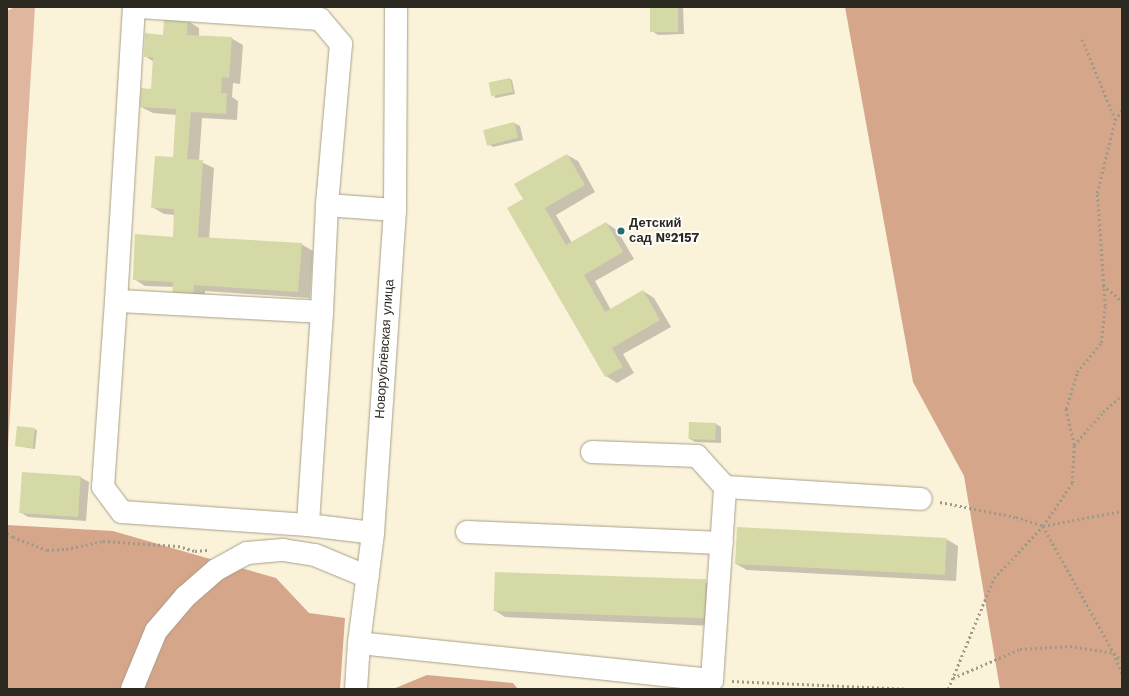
<!DOCTYPE html>
<html>
<head>
<meta charset="utf-8">
<style>
	body { margin:0 }
	#map { position:relative; width:1129px; height:696px; overflow:hidden; background:#faf2d9; font-family:"Work Sans",sans-serif }
	div>[style] { position:absolute }
	.green>* { inset:0; background:#e0b69f }
	.forest>* { inset:0; background:#d6a68b }
	.shadow>* { inset:0; background:#0003 }
	.building>* { inset:0; background:#d5d9a6; transform-origin:0 0 }
	.path>* { height:2.5px; margin-top:-1.25px; transform-origin:0; background:repeating-linear-gradient(90deg,#9f9987 0 2px,transparent 0 5px) }
	.roads { filter:drop-shadow(0 0 1px #a8a089) drop-shadow(0 0 1px #a8a089) }
	.minor>* { height:22px; margin:-11px; padding:0 11px; transform-origin:11px; border-radius:11px; background:#fff }
	.dots>* { width:11px; height:11px; translate:-50% -50%; box-sizing:border-box; border:2px solid #fff; border-radius:50% }
	span { translate:-50% -50%; white-space:nowrap; text-align:center; line-height:1.15; -webkit-text-stroke:3.5px #fff; paint-order:stroke }
	.poi-label { font-size:13px; color:#2c2920; font-weight:700 }
	.left { translate:0 -50%; text-align:left }
	.street-label { font-size:13px; color:#2c2920 }
	.frame { position:absolute; inset:0; border:8px solid #2c2920; pointer-events:none }
</style>
</head>
<body>
<div id="map">
	<div class="green">
		<i style="clip-path:polygon(15px 7px,35px 7px,7px 463px,7px 11px)"></i>
	</div>
	<div class="forest">
		<i style="clip-path:polygon(845px 7px,1122px 7px,1122px 689px,1000px 689px,964px 476px,913px 382px)"></i>
		<i style="clip-path:polygon(7px 525px,113px 531px,276px 578px,309px 613px,345px 618px,340px 689px,7px 689px)"></i>
		<i style="clip-path:polygon(427px 675px,513px 683px,518px 689px,393px 689px)"></i>
	</div>
	<div class="shadow">
		<i style="clip-path:polygon(651px 7px,683px 7px,684px 34px,658px 35px,652px 31px)"></i>
		<i style="clip-path:polygon(165px 20px,188px 21px,199px 28px,199px 36px,231px 38px,243px 45px,240px 84px,233px 83px,232px 97px,238px 101px,237px 120px,202px 118px,199px 161px,214px 168px,209px 239px,301px 244px,313px 251px,310px 298px,205px 291px,204px 310px,174px 287px,145px 286px,134px 279px,173px 238px,175px 215px,164px 214px,152px 207px,174px 158px,177px 115px,153px 113px,141px 107px,152px 90px,154px 62px,145px 56px,164px 36px)"></i>
		<i style="clip-path:polygon(510px 79px,512px 80px,515px 94px,496px 98px,494px 97px)"></i>
		<i style="clip-path:polygon(514px 123px,520px 126px,523px 140px,493px 147px,487px 143px,484px 130px)"></i>
		<i style="clip-path:polygon(567px 155px,578px 161px,595px 192px,556px 215px,572px 243px,606px 223px,617px 230px,634px 259px,595px 281px,611px 310px,643px 291px,654px 298px,671px 327px,623px 354px,634px 373px,617px 383px,606px 376px,524px 199px)"></i>
		<i style="clip-path:polygon(716px 424px,721px 427px,721px 443px,695px 442px,690px 439px)"></i>
		<i style="clip-path:polygon(34px 429px,37px 430px,35px 449px,16px 446px)"></i>
		<i style="clip-path:polygon(80px 477px,89px 482px,86px 521px,28px 517px,20px 512px)"></i>
		<i style="clip-path:polygon(946px 539px,958px 546px,956px 581px,747px 570px,736px 564px)"></i>
		<i style="clip-path:polygon(705px 582px,717px 589px,715px 626px,505px 617px,494px 610px)"></i>
	</div>
	<div class="building">
		<i style="left:650px;top:7px;width:28px;height:25px"></i>
		<i style="clip-path:polygon(164px 19px,188px 20px,187px 35px,232px 37px,229px 78px,222px 77px,221px 93px,227px 93px,226px 114px,191px 112px,187px 159px,203px 160px,198px 237px,302px 243px,298px 292px,194px 285px,193px 304px,172px 303px,173px 282px,133px 280px,135px 234px,173px 237px,174px 209px,151px 208px,155px 156px,173px 157px,176px 109px,140px 107px,141px 88px,151px 89px,153px 57px,144px 57px,145px 33px,163px 35px)"></i>
		<i style="left:510px;top:78px;width:14px;height:22px;rotate:78deg"></i>
		<i style="left:514px;top:122px;width:16px;height:32px;rotate:75deg"></i>
		<i style="clip-path:polygon(567px 154px,585px 185px,545px 208px,566px 245px,606px 222px,623px 252px,584px 275px,605px 312px,643px 290px,660px 320px,612px 348px,623px 367px,605px 377px,507px 208px,523px 199px,514px 184px)"></i>
		<i style="left:689px;top:422px;width:27px;height:17px;rotate:2deg"></i>
		<i style="left:17px;top:426px;width:18px;height:20px;rotate:6deg"></i>
		<i style="left:22px;top:472px;width:59px;height:41px;rotate:4deg"></i>
		<i style="left:737px;top:527px;width:210px;height:37px;rotate:3deg"></i>
		<i style="left:495px;top:572px;width:211px;height:39px;rotate:2deg"></i>
	</div>
	<div class="path">
		<i style="left:1115px;top:120px;width:12px;rotate:-55deg"></i>
		<i style="left:1103px;top:285px;width:25px;rotate:40deg"></i>
		<i style="left:1074px;top:445px;width:44px;rotate:-48.7deg"></i>
		<i style="left:1103px;top:412px;width:25px;rotate:-42deg"></i>
		<i style="left:940px;top:502px;width:77px;rotate:11.2deg"></i>
		<i style="left:1016px;top:517px;width:28px;rotate:18deg"></i>
		<i style="left:1043px;top:526px;width:52px;rotate:-56deg"></i>
		<i style="left:1072px;top:483px;width:38px;rotate:-87deg"></i>
		<i style="left:1074px;top:445px;width:37px;rotate:-103deg"></i>
		<i style="left:1066px;top:409px;width:39px;rotate:-73deg"></i>
		<i style="left:1077px;top:372px;width:38px;rotate:-50deg"></i>
		<i style="left:1101px;top:343px;width:37px;rotate:-84deg"></i>
		<i style="left:1105px;top:306px;width:113px;rotate:-94deg"></i>
		<i style="left:1097px;top:193px;width:75px;rotate:-76.1deg"></i>
		<i style="left:1115px;top:120px;width:87px;rotate:-112.4deg"></i>
		<i style="left:1043px;top:526px;width:145px;rotate:60.8deg"></i>
		<i style="left:1114px;top:653px;width:22px;rotate:69deg"></i>
		<i style="left:7px;top:533px;width:7px;rotate:34deg"></i>
		<i style="left:13px;top:537px;width:36px;rotate:21deg"></i>
		<i style="left:47px;top:550px;width:19px;rotate:-3deg"></i>
		<i style="left:66px;top:549px;width:38px;rotate:-12deg"></i>
		<i style="left:103px;top:541px;width:75px;rotate:3.8deg"></i>
		<i style="left:178px;top:546px;width:18px;rotate:16deg"></i>
		<i style="left:195px;top:551px;width:12px;rotate:-5deg"></i>
		<i style="left:953px;top:678px;width:73px;rotate:-23.4deg"></i>
		<i style="left:1020px;top:649px;width:50px;rotate:-3.4deg"></i>
		<i style="left:1070px;top:646px;width:45px;rotate:9deg"></i>
		<i style="left:1114px;top:653px;width:11px;rotate:45deg"></i>
		<i style="left:732px;top:681px;width:173px;rotate:2.6deg"></i>
		<i style="left:948px;top:689px;width:120px;rotate:-67.5deg"></i>
		<i style="left:994px;top:578px;width:71px;rotate:-46.7deg"></i>
		<i style="left:1043px;top:526px;width:80px;rotate:-10.8deg"></i>
	</div>
	<div class="roads">
		<div class="minor">
			<i style="left:139px;top:7px;width:181px;rotate:3.8deg"></i>
			<i style="left:320px;top:19px;width:33px;rotate:50deg"></i>
			<i style="left:341px;top:44px;width:162px;rotate:95deg"></i>
			<i style="left:327px;top:205px;width:107px;rotate:92.7deg"></i>
			<i style="left:322px;top:312px;width:213px;rotate:93.8deg"></i>
			<i style="left:327px;top:205px;width:68px;rotate:4.2deg"></i>
			<i style="left:116px;top:301px;width:295px;rotate:-86.5deg"></i>
			<i style="left:322px;top:312px;width:206px;rotate:-176.9deg"></i>
			<i style="left:116px;top:301px;width:186px;rotate:94deg"></i>
			<i style="left:103px;top:487px;width:31px;rotate:53deg"></i>
			<i style="left:122px;top:512px;width:186px;rotate:4deg"></i>
			<i style="left:308px;top:525px;width:65px;rotate:7deg"></i>
			<i style="left:592px;top:452px;width:105px;rotate:2.2deg"></i>
			<i style="left:697px;top:456px;width:42px;rotate:47.9deg"></i>
			<i style="left:467px;top:532px;width:255px;rotate:2.5deg"></i>
			<i style="left:359px;top:643px;width:355px;rotate:6deg"></i>
			<i style="left:712px;top:680px;width:193px;rotate:-86.1deg"></i>
			<i style="left:725px;top:487px;width:196px;rotate:3.5deg"></i>
			<i style="left:132px;top:689px;width:63px;rotate:-67.5deg"></i>
			<i style="left:156px;top:631px;width:45px;rotate:-49.5deg"></i>
			<i style="left:185px;top:597px;width:41px;rotate:-41.1deg"></i>
			<i style="left:216px;top:570px;width:35px;rotate:-29deg"></i>
			<i style="left:247px;top:553px;width:36px;rotate:-5deg"></i>
			<i style="left:283px;top:550px;width:32px;rotate:9deg"></i>
			<i style="left:315px;top:555px;width:57px;rotate:22.5deg"></i>
			<i style="left:356px;top:689px;width:46px;rotate:-86.3deg"></i>
			<i style="left:359px;top:643px;width:111px;rotate:-82.7deg"></i>
			<i style="left:373px;top:533px;width:324px;rotate:-86.1deg"></i>
			<i style="left:395px;top:210px;width:203px;rotate:-89.7deg"></i>
		</div>
	</div>
	<div class="dots">
		<i style="left:621px;top:231px;background:#236e6b"></i>
	</div>
	<div class="poi-label">
		<span class="left" style="left:629px;top:231px">Детский<br>сад №2157</span>
	</div>
	<div class="street-label">
		<span style="left:385px;top:349px;rotate:-86deg">Новорублёвская улица</span>
	</div>
	<div class="frame"></div>
</div>
</body>
</html>
